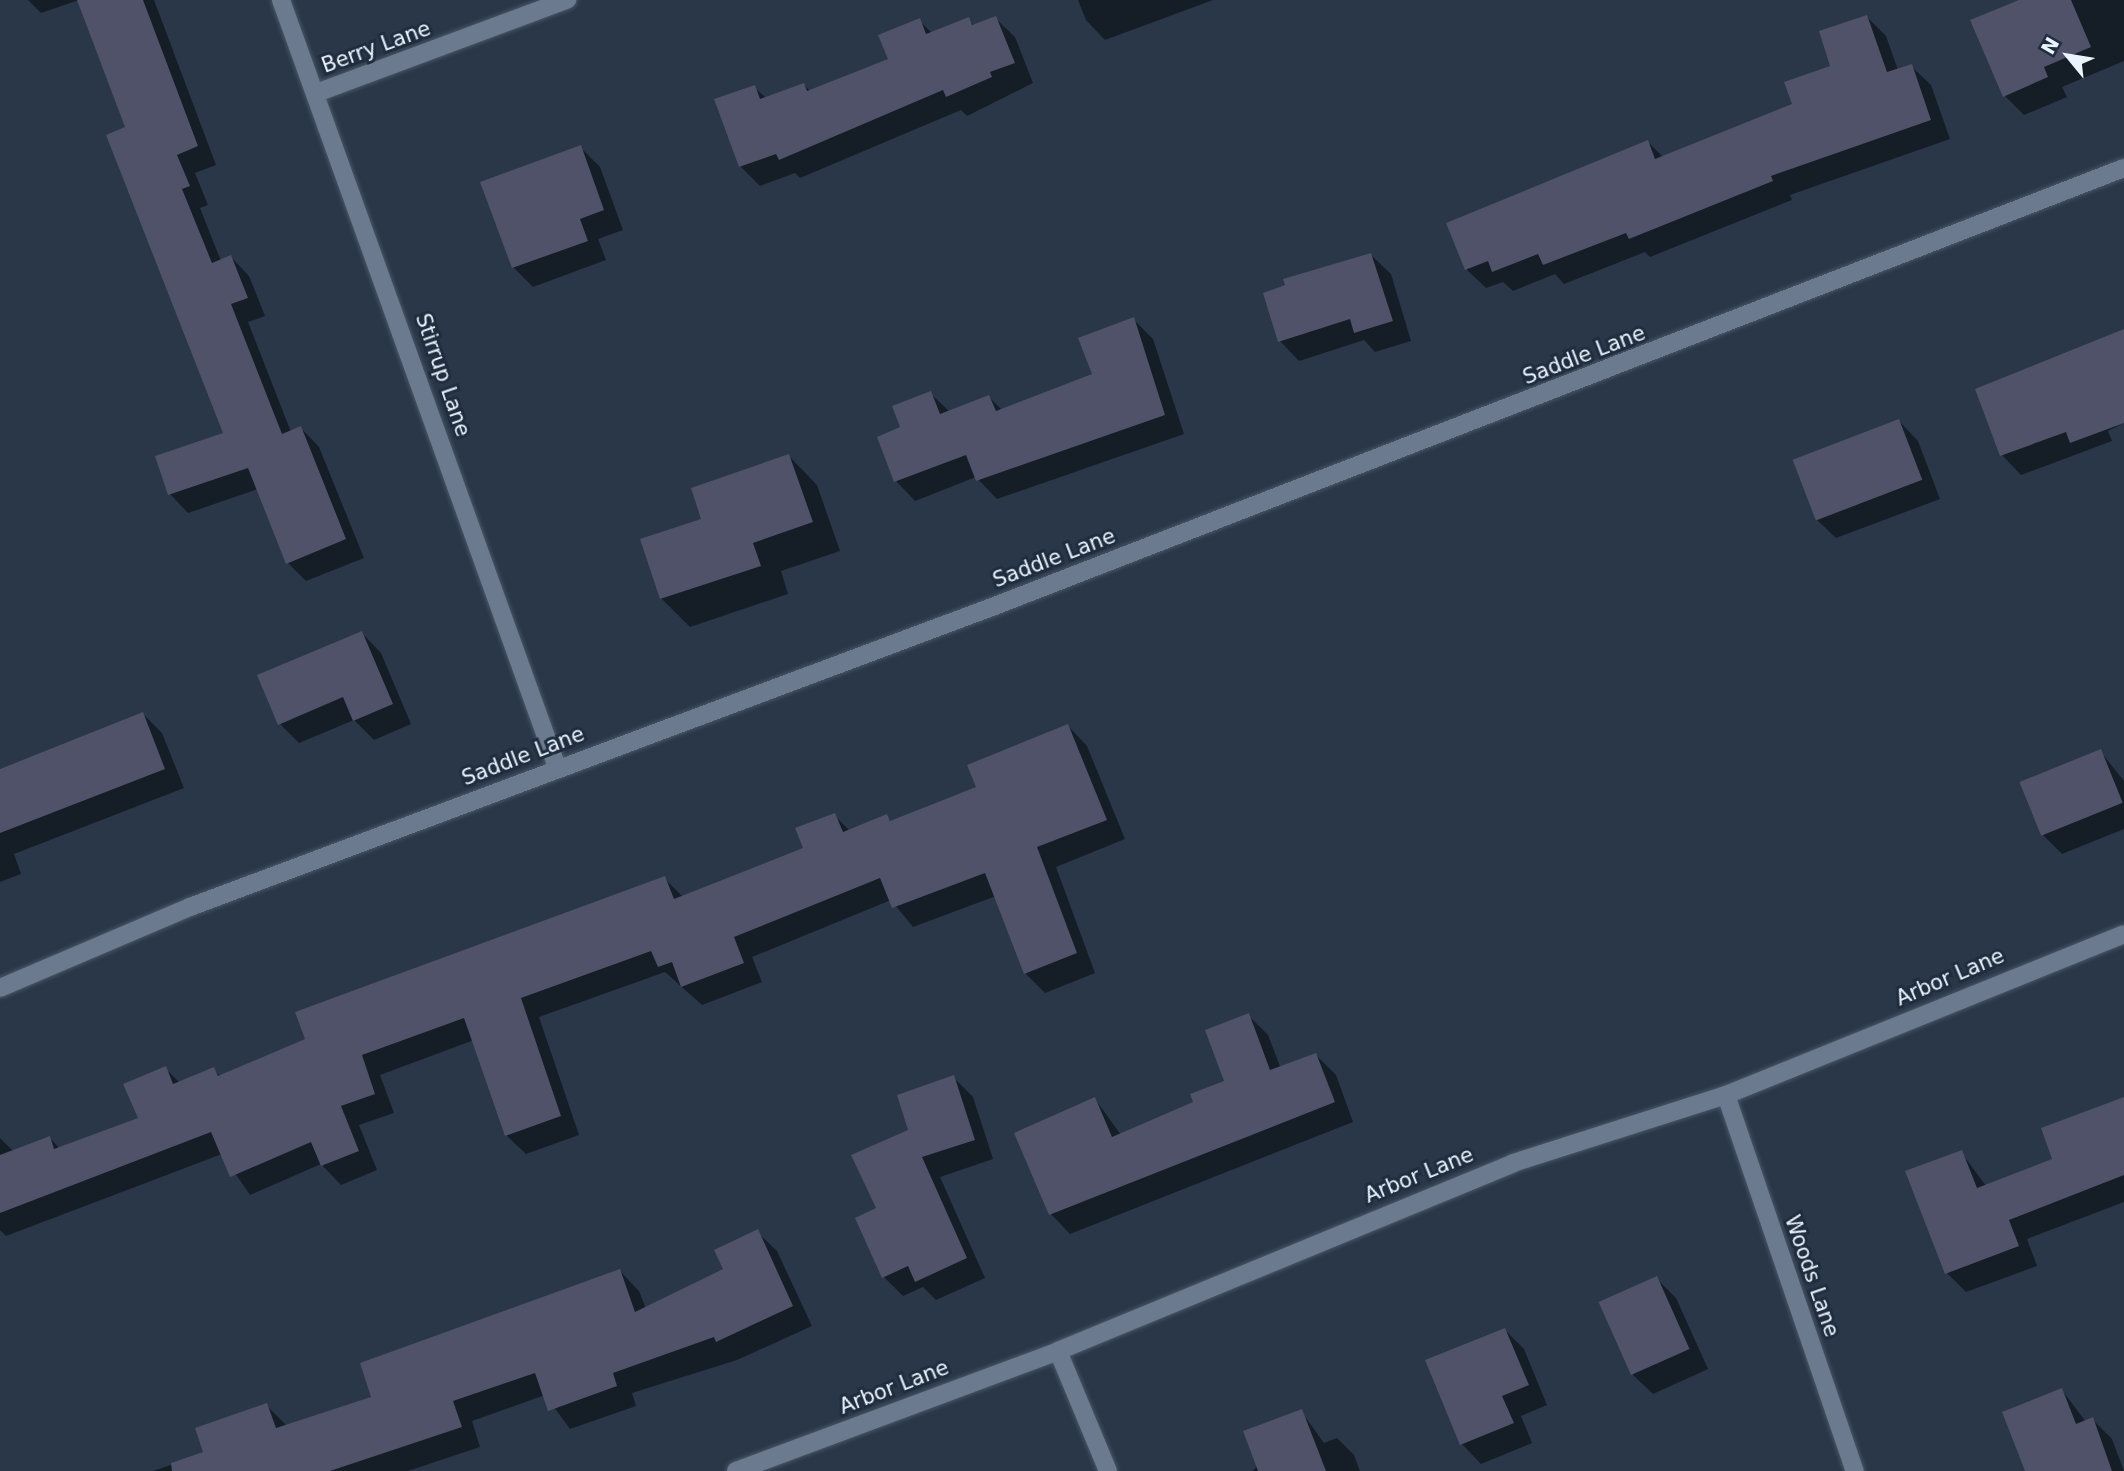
<!DOCTYPE html>
<html>
<head>
<meta charset="utf-8">
<style>
	body { margin:0 }
	#map { position:relative; width:2124px; height:1471px; overflow:hidden; background:#293749; font-family:"DejaVu Sans",sans-serif }
	div>[style] { position:absolute }
	.shadow>* { inset:0; background:#0007 }
	.building>* { inset:0; background:#4f5268; transform-origin:0 0 }
	.roads { filter:drop-shadow(0 0 2px #495564) drop-shadow(0 0 2px #495564) }
	.street>* { height:18px; margin:-9px; padding:0 9px; transform-origin:9px; border-radius:9px; background:#6b7a8e }
	span { translate:-50% -50%; white-space:nowrap; text-align:center; line-height:1.15; -webkit-text-stroke:6px #1f2d3e; paint-order:stroke }
	.street-label { font-size:21px; color:#eaf3fe }
	.north { position:absolute; left:2033px; top:21px; width:70px; height:70px; -webkit-text-stroke:5px #1f2d3e; paint-order:stroke; rotate:300deg; font-size:19px; font-weight:700; line-height:28px; text-align:center; color:#eaf3fe }
	.north::after { content:''; display:block; margin:auto; width:24px; height:32px; background:#eaf3fe; clip-path:polygon(50% 0,100% 100%,50% 72%,0 100%) }
</style>
</head>
<body>
<div id="map">
	<div class="shadow">
		<i style="clip-path:polygon(28px 0,154px 0,216px 165px,195px 173px,208px 205px,200px 208px,221px 261px,231px 257px,249px 276px,265px 316px,248px 322px,291px 432px,301px 428px,319px 447px,364px 558px,306px 581px,288px 563px,258px 489px,188px 513px,170px 494px,157px 457px,225px 434px,127px 128px,79px 0,41px 13px)"></i>
		<i style="clip-path:polygon(1078px 0,1213px 0,1105px 40px,1086px 20px)"></i>
		<i style="clip-path:polygon(2024px 0,2124px 0,2124px 61px,2062px 87px,2067px 97px,2024px 115px,2005px 96px)"></i>
		<i style="clip-path:polygon(1867px 17px,1886px 36px,1898px 70px,1911px 66px,1931px 85px,1950px 139px,1790px 195px,1792px 200px,1650px 257px,1645px 252px,1564px 284px,1555px 274px,1513px 291px,1503px 282px,1486px 288px,1466px 269px,1648px 142px,1663px 157px,1794px 105px,1833px 67px)"></i>
		<i style="clip-path:polygon(995px 18px,1015px 37px,1033px 83px,967px 116px,961px 110px,800px 178px,795px 173px,760px 186px,740px 166px,754px 87px,766px 98px,804px 85px,810px 91px,890px 60px,919px 20px,933px 34px,968px 20px,975px 26px)"></i>
		<i style="clip-path:polygon(580px 147px,600px 167px,623px 230px,598px 239px,606px 260px,533px 287px,513px 267px)"></i>
		<i style="clip-path:polygon(1371px 255px,1391px 274px,1411px 341px,1375px 352px,1364px 340px,1299px 361px,1280px 341px)"></i>
		<i style="clip-path:polygon(1133px 319px,1153px 339px,1184px 434px,997px 499px,976px 477px,915px 501px,896px 481px,902px 428px,930px 393px,950px 412px,989px 397px,1002px 410px,1094px 375px)"></i>
		<i style="clip-path:polygon(2124px 329px,2124px 423px,2108px 431px,2112px 441px,2021px 475px,2002px 455px)"></i>
		<i style="clip-path:polygon(1899px 421px,1918px 441px,1940px 499px,1836px 538px,1816px 519px)"></i>
		<i style="clip-path:polygon(789px 456px,817px 485px,840px 551px,781px 571px,788px 594px,690px 627px,661px 598px,704px 520px)"></i>
		<i style="clip-path:polygon(362px 633px,381px 653px,411px 724px,374px 740px,354px 720px,299px 743px,280px 724px)"></i>
		<i style="clip-path:polygon(143px 714px,162px 733px,184px 788px,14px 854px,21px 874px,0 882px,0 769px)"></i>
		<i style="clip-path:polygon(1068px 726px,1087px 746px,1125px 839px,1056px 867px,1095px 973px,1045px 993px,1025px 973px,996px 896px,913px 927px,891px 900px,752px 957px,762px 982px,702px 1005px,665px 972px,539px 1017px,579px 1135px,526px 1154px,506px 1135px,474px 1040px,380px 1075px,394px 1113px,359px 1125px,377px 1170px,341px 1185px,321px 1164px,250px 1195px,222px 1154px,6px 1236px,0 1230px,0 1138px,13px 1151px,50px 1138px,60px 1149px,140px 1119px,165px 1068px,180px 1083px,213px 1069px,221px 1077px,664px 878px,683px 897px,806px 849px,834px 815px,850px 831px,886px 816px,892px 822px,978px 788px)"></i>
		<i style="clip-path:polygon(2100px 751px,2124px 781px,2124px 829px,2062px 854px,2043px 835px)"></i>
		<i style="clip-path:polygon(1248px 1015px,1268px 1035px,1281px 1069px,1316px 1055px,1336px 1075px,1353px 1122px,1070px 1234px,1051px 1214px,1095px 1099px,1121px 1135px,1195px 1103px,1227px 1082px)"></i>
		<i style="clip-path:polygon(953px 1077px,973px 1097px,993px 1159px,940px 1177px,985px 1278px,936px 1300px,923px 1287px,903px 1296px,884px 1277px,878px 1209px,910px 1131px)"></i>
		<i style="clip-path:polygon(2124px 1099px,2124px 1202px,2027px 1239px,2037px 1266px,1966px 1292px,1947px 1273px,1961px 1152px,1986px 1186px,2055px 1160px)"></i>
		<i style="clip-path:polygon(757px 1232px,777px 1251px,812px 1326px,737px 1360px,632px 1393px,636px 1406px,570px 1429px,545px 1395px,472px 1421px,480px 1447px,408px 1471px,153px 1471px,206px 1453px,266px 1405px,287px 1426px,374px 1398px,620px 1271px,639px 1291px,646px 1309px,725px 1270px)"></i>
		<i style="clip-path:polygon(1656px 1278px,1676px 1298px,1708px 1369px,1653px 1394px,1633px 1375px)"></i>
		<i style="clip-path:polygon(1505px 1330px,1524px 1349px,1547px 1405px,1521px 1416px,1532px 1443px,1481px 1464px,1462px 1444px)"></i>
		<i style="clip-path:polygon(2062px 1390px,2086px 1422px,2092px 1419px,2112px 1439px,2124px 1471px,2027px 1471px)"></i>
		<i style="clip-path:polygon(1301px 1411px,1324px 1443px,1337px 1438px,1354px 1455px,1360px 1471px,1253px 1471px)"></i>
	</div>
	<div class="building">
		<i style="clip-path:polygon(77px 0,143px 0,198px 146px,177px 155px,190px 186px,182px 189px,212px 263px,231px 255px,248px 298px,231px 304px,282px 434px,301px 426px,346px 539px,286px 564px,248px 468px,168px 495px,155px 456px,223px 433px,106px 135px,125px 127px)"></i>
		<i style="clip-path:polygon(2019px 0,2071px 0,2091px 47px,2044px 67px,2048px 77px,2003px 97px,1970px 20px)"></i>
		<i style="clip-path:polygon(1867px 15px,1887px 72px,1912px 64px,1931px 120px,1771px 176px,1773px 181px,1629px 239px,1626px 233px,1543px 265px,1538px 254px,1492px 272px,1488px 261px,1465px 270px,1446px 223px,1648px 140px,1655px 159px,1792px 104px,1784px 82px,1830px 66px,1819px 31px)"></i>
		<i style="clip-path:polygon(996px 16px,1015px 63px,990px 72px,992px 77px,946px 97px,943px 90px,779px 160px,776px 154px,739px 167px,714px 99px,755px 85px,760px 99px,804px 83px,807px 91px,888px 59px,878px 35px,920px 18px,926px 34px,969px 17px,972px 25px)"></i>
		<i style="clip-path:polygon(581px 145px,604px 210px,580px 219px,588px 241px,512px 268px,480px 182px)"></i>
		<i style="clip-path:polygon(1371px 253px,1393px 321px,1354px 333px,1350px 319px,1278px 342px,1263px 293px,1285px 285px,1283px 279px)"></i>
		<i style="clip-path:polygon(1134px 317px,1165px 415px,976px 481px,966px 455px,894px 482px,877px 437px,900px 427px,892px 406px,931px 391px,940px 414px,989px 395px,996px 411px,1092px 374px,1078px 338px)"></i>
		<i style="clip-path:polygon(2124px 329px,2124px 423px,2070px 443px,2066px 432px,2000px 456px,1975px 389px)"></i>
		<i style="left:1899px;top:419px;width:65px;height:114px;rotate:69deg"></i>
		<i style="clip-path:polygon(789px 454px,813px 522px,753px 543px,761px 566px,660px 599px,640px 539px,701px 519px,691px 488px)"></i>
		<i style="clip-path:polygon(362px 631px,393px 704px,353px 721px,343px 697px,278px 725px,257px 675px)"></i>
		<i style="clip-path:polygon(143px 712px,165px 769px,0 833px,0 769px)"></i>
		<i style="clip-path:polygon(1068px 724px,1107px 820px,1037px 847px,1077px 953px,1024px 974px,985px 873px,892px 908px,880px 878px,734px 937px,744px 963px,681px 987px,672px 962px,658px 967px,651px 951px,521px 998px,561px 1116px,505px 1136px,464px 1018px,362px 1055px,375px 1094px,341px 1106px,359px 1151px,321px 1166px,311px 1142px,230px 1177px,211px 1132px,0 1213px,0 1155px,50px 1136px,54px 1149px,138px 1118px,123px 1084px,166px 1066px,173px 1084px,214px 1067px,218px 1076px,305px 1039px,295px 1012px,665px 876px,674px 899px,803px 848px,795px 828px,835px 813px,843px 832px,887px 814px,890px 821px,976px 787px,967px 765px)"></i>
		<i style="left:2101px;top:749px;width:58px;height:88px;rotate:68deg"></i>
		<i style="clip-path:polygon(1249px 1013px,1270px 1070px,1316px 1053px,1335px 1102px,1049px 1215px,1014px 1133px,1095px 1097px,1112px 1137px,1193px 1102px,1190px 1094px,1224px 1081px,1205px 1030px)"></i>
		<i style="clip-path:polygon(954px 1075px,975px 1140px,922px 1157px,967px 1258px,915px 1282px,908px 1266px,882px 1278px,855px 1218px,876px 1208px,851px 1155px,908px 1130px,897px 1095px)"></i>
		<i style="clip-path:polygon(2124px 1097px,2124px 1175px,2009px 1220px,2019px 1246px,1945px 1274px,1905px 1171px,1962px 1150px,1977px 1188px,2052px 1159px,2041px 1128px)"></i>
		<i style="clip-path:polygon(758px 1229px,793px 1306px,716px 1342px,714px 1337px,613px 1373px,617px 1386px,548px 1411px,535px 1373px,453px 1401px,462px 1427px,330px 1471px,172px 1471px,171px 1463px,203px 1452px,195px 1428px,267px 1403px,276px 1428px,371px 1397px,360px 1363px,620px 1269px,635px 1312px,723px 1269px,714px 1250px)"></i>
		<i style="left:1657px;top:1276px;width:80px;height:64px;rotate:66deg"></i>
		<i style="clip-path:polygon(1505px 1328px,1529px 1385px,1502px 1396px,1514px 1423px,1460px 1445px,1425px 1360px)"></i>
		<i style="clip-path:polygon(2062px 1388px,2076px 1424px,2093px 1417px,2112px 1471px,2025px 1471px,2002px 1412px)"></i>
		<i style="clip-path:polygon(1302px 1409px,1326px 1471px,1258px 1471px,1243px 1431px)"></i>
	</div>
	<div class="roads">
		<div class="street">
			<i style="left:281px;top:0;width:815px;rotate:70.21deg"></i>
			<i style="left:319px;top:92px;width:265px;rotate:-20.4deg"></i>
			<i style="left:0;top:988px;width:207px;rotate:-23.1deg"></i>
			<i style="left:190px;top:907px;width:856px;rotate:-20.51deg"></i>
			<i style="left:992px;top:607px;width:1214px;rotate:-21.2deg"></i>
			<i style="left:1726px;top:1095px;width:398px;rotate:71.1deg"></i>
			<i style="left:1058px;top:1351px;width:130px;rotate:67.4deg"></i>
			<i style="left:736px;top:1471px;width:344px;rotate:-20.4deg"></i>
			<i style="left:1058px;top:1351px;width:492px;rotate:-22.4deg"></i>
			<i style="left:1513px;top:1163px;width:224px;rotate:-17.7deg"></i>
			<i style="left:1726px;top:1095px;width:429px;rotate:-22deg"></i>
		</div>
	</div>
	<div class="street-label">
		<span style="left:376px;top:47px;rotate:-20deg">Berry Lane</span>
		<span style="left:1584px;top:355px;rotate:-21deg">Saddle Lane</span>
		<span style="left:443px;top:375px;rotate:71deg">Stirrup Lane</span>
		<span style="left:1054px;top:558px;rotate:-21deg">Saddle Lane</span>
		<span style="left:523px;top:756px;rotate:-21deg">Saddle Lane</span>
		<span style="left:1950px;top:977px;rotate:-23deg">Arbor Lane</span>
		<span style="left:1419px;top:1175px;rotate:-22deg">Arbor Lane</span>
		<span style="left:1812px;top:1276px;rotate:71deg">Woods Lane</span>
		<span style="left:894px;top:1387px;rotate:-21deg">Arbor Lane</span>
	</div>
	<div class="north">N</div>
</div>
</body>
</html>
